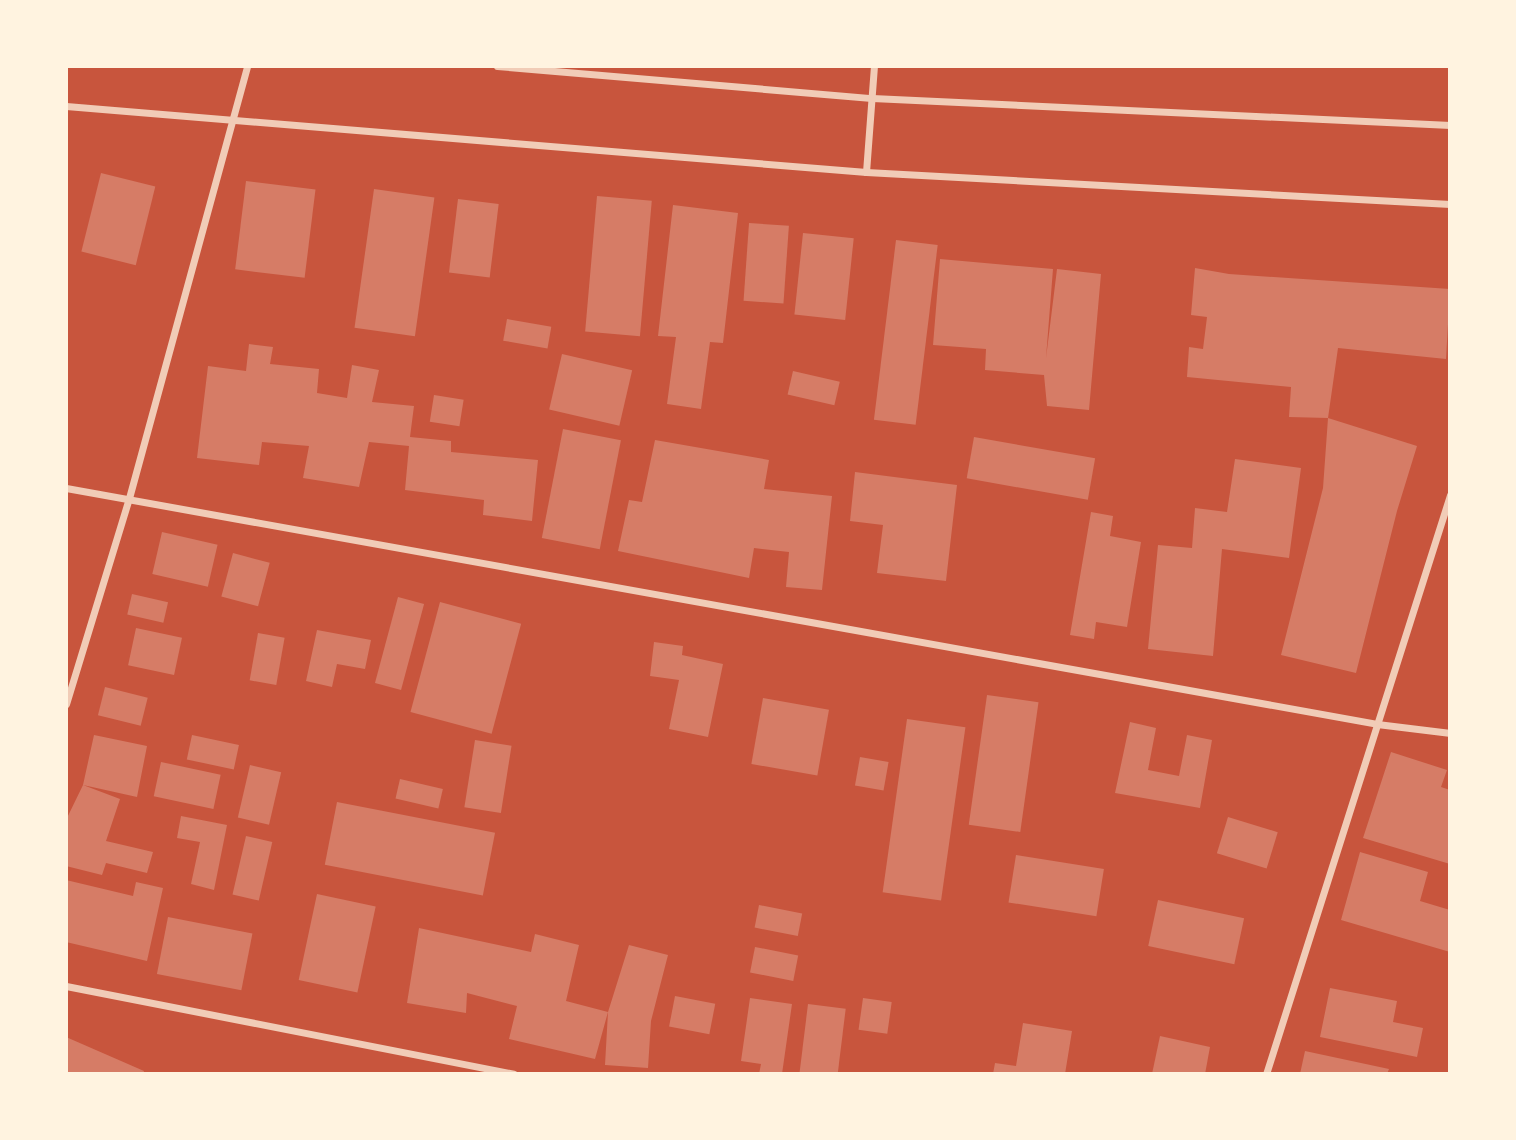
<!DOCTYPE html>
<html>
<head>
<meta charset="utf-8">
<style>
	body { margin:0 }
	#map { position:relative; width:1516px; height:1140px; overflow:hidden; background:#c8553d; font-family:Georgia,serif }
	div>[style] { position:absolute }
	.building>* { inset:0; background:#d67c66; transform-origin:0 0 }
	.minor>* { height:7px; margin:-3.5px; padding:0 3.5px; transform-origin:3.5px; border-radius:3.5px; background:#f1ccb7 }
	span { translate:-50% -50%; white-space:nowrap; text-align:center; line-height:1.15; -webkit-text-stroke:7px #fff3e0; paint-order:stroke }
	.frame { position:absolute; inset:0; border:68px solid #fff3e0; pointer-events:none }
</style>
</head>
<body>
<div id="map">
	<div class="building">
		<i style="left:101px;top:173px;width:56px;height:81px;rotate:14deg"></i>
		<i style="left:246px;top:181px;width:70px;height:89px;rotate:7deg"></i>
		<i style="left:374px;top:189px;width:61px;height:140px;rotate:8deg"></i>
		<i style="left:597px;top:196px;width:55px;height:136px;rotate:5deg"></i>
		<i style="left:458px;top:199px;width:41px;height:74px;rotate:7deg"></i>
		<i style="clip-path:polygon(673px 205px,738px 213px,723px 343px,710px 342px,701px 409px,667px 404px,676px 337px,658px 336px)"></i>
		<i style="left:749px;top:223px;width:40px;height:78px;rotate:4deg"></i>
		<i style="left:803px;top:233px;width:51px;height:82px;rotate:6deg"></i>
		<i style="left:896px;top:240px;width:42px;height:181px;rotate:7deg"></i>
		<i style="clip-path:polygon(940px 259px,1053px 269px,1046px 358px,1057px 269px,1101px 274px,1089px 410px,1047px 406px,1044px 375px,985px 370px,986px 349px,933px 345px)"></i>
		<i style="clip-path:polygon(1195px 268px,1229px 274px,1450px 289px,1446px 359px,1338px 348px,1328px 418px,1289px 417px,1291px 387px,1187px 377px,1189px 347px,1203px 349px,1207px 317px,1191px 315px)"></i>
		<i style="left:507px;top:319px;width:45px;height:22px;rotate:10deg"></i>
		<i style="clip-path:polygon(249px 344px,273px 347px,270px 364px,319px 369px,317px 393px,347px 398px,352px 365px,379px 370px,372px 402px,414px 406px,410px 437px,451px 441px,451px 452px,538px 460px,532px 521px,483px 515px,484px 500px,405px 490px,409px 446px,369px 442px,359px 487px,303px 478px,309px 446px,262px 442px,259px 465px,197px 458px,208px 366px,246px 371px)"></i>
		<i style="left:562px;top:354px;width:72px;height:57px;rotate:13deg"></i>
		<i style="left:793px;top:371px;width:48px;height:24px;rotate:13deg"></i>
		<i style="left:434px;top:395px;width:30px;height:27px;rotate:9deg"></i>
		<i style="clip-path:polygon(1328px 418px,1417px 446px,1397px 511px,1356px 673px,1281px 655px,1323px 488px)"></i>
		<i style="left:563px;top:429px;width:59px;height:111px;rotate:11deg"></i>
		<i style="left:974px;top:437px;width:123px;height:42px;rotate:10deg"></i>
		<i style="clip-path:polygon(655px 440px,769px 460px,764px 489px,832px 496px,822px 590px,786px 587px,789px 552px,754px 548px,749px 578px,618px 551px,629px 500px,642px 502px)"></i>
		<i style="clip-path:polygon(1235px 459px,1301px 468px,1289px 558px,1222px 549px,1213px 656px,1148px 649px,1158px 545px,1192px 548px,1195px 508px,1227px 512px)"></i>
		<i style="clip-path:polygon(855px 472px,957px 485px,946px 581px,877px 573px,883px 525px,850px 521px)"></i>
		<i style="clip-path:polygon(1091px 512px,1113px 516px,1110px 536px,1141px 542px,1127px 627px,1096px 622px,1094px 639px,1070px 635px)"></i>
		<i style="left:162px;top:532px;width:57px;height:43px;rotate:13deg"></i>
		<i style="left:233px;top:553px;width:38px;height:45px;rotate:15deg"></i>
		<i style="left:132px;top:594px;width:37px;height:21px;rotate:13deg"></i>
		<i style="left:398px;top:597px;width:27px;height:89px;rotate:15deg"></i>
		<i style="left:440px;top:602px;width:84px;height:114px;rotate:15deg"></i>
		<i style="left:136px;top:628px;width:47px;height:38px;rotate:12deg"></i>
		<i style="clip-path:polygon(317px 630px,371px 640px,365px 669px,337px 664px,332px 687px,306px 681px)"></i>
		<i style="left:258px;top:633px;width:27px;height:48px;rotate:10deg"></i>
		<i style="clip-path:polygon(654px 642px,683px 646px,682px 655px,723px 664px,708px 737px,669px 729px,679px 680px,650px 676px)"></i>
		<i style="left:105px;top:687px;width:44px;height:29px;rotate:14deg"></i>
		<i style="left:987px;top:695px;width:52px;height:131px;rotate:8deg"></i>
		<i style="left:763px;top:698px;width:67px;height:67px;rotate:10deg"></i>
		<i style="left:907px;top:719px;width:59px;height:175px;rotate:8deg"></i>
		<i style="clip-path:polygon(1130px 722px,1156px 728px,1148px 770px,1179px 776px,1187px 735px,1212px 740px,1200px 808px,1115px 793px)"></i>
		<i style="clip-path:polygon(94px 735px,147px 746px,137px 797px,83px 785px,120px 799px,106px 841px,153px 852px,147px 873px,106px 863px,102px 875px,66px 866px,66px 820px,83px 785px)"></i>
		<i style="left:192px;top:735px;width:48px;height:25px;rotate:12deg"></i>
		<i style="left:475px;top:740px;width:37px;height:68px;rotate:9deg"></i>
		<i style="clip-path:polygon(1391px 752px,1447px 770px,1441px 787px,1450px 790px,1450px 864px,1363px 838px)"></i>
		<i style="left:860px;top:757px;width:29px;height:29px;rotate:10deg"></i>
		<i style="left:161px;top:762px;width:61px;height:35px;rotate:12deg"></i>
		<i style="left:250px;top:765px;width:32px;height:54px;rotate:13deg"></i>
		<i style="left:400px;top:779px;width:44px;height:20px;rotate:13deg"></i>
		<i style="left:337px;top:802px;width:161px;height:64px;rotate:11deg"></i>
		<i style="clip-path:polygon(181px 816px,227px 825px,214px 890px,191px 884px,200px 842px,177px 838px)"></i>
		<i style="left:1228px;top:817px;width:52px;height:38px;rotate:17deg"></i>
		<i style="left:246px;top:836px;width:27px;height:60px;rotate:13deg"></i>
		<i style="clip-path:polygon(1360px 852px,1428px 872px,1420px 901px,1450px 910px,1450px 952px,1341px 920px)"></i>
		<i style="left:1016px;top:855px;width:89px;height:48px;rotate:9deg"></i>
		<i style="clip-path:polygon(66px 880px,133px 896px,136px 882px,163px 888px,147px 961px,66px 942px)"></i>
		<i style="left:317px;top:894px;width:60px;height:88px;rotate:12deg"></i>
		<i style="left:1158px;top:900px;width:88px;height:47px;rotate:12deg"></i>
		<i style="left:759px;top:905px;width:44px;height:23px;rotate:11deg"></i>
		<i style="left:168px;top:917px;width:86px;height:58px;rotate:11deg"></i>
		<i style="clip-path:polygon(419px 928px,531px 952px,535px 934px,579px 945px,566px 1001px,608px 1012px,595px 1059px,509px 1039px,517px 1006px,467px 993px,466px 1013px,407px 1003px)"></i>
		<i style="clip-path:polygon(629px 945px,668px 955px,651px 1021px,648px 1068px,605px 1065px,608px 1012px)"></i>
		<i style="left:755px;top:947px;width:44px;height:26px;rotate:11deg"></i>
		<i style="clip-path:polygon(1330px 988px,1397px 1001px,1393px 1022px,1423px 1028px,1417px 1057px,1320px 1037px)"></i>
		<i style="left:675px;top:996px;width:41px;height:31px;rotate:11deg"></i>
		<i style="clip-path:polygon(750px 998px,792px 1004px,782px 1074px,759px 1074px,761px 1064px,741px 1061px)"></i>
		<i style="left:863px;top:998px;width:29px;height:32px;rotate:8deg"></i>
		<i style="left:808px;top:1004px;width:38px;height:71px;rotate:7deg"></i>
		<i style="clip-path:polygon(1023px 1023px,1072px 1031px,1065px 1074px,993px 1074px,995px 1063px,1016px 1066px)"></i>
		<i style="clip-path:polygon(1160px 1036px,1210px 1047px,1205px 1074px,1152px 1074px)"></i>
		<i style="clip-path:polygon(66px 1037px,144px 1071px,143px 1074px,66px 1074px)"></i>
		<i style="clip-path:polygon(1305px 1051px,1389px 1069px,1387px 1074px,1300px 1074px)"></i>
	</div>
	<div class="minor">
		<i style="left:497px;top:66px;width:376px;rotate:4.9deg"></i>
		<i style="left:872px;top:98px;width:579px;rotate:2.67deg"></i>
		<i style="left:66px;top:106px;width:803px;rotate:4.72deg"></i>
		<i style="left:866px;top:172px;width:585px;rotate:3.14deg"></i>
		<i style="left:866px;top:172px;width:106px;rotate:-85.7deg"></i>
		<i style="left:66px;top:488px;width:1332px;rotate:10.2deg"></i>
		<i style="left:1377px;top:724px;width:74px;rotate:7deg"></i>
		<i style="left:66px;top:704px;width:215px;rotate:-73deg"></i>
		<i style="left:129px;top:498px;width:448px;rotate:-74.7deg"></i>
		<i style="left:66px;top:986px;width:456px;rotate:11.1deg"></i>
		<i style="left:1266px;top:1074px;width:608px;rotate:-72.37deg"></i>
	</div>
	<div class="frame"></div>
</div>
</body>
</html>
